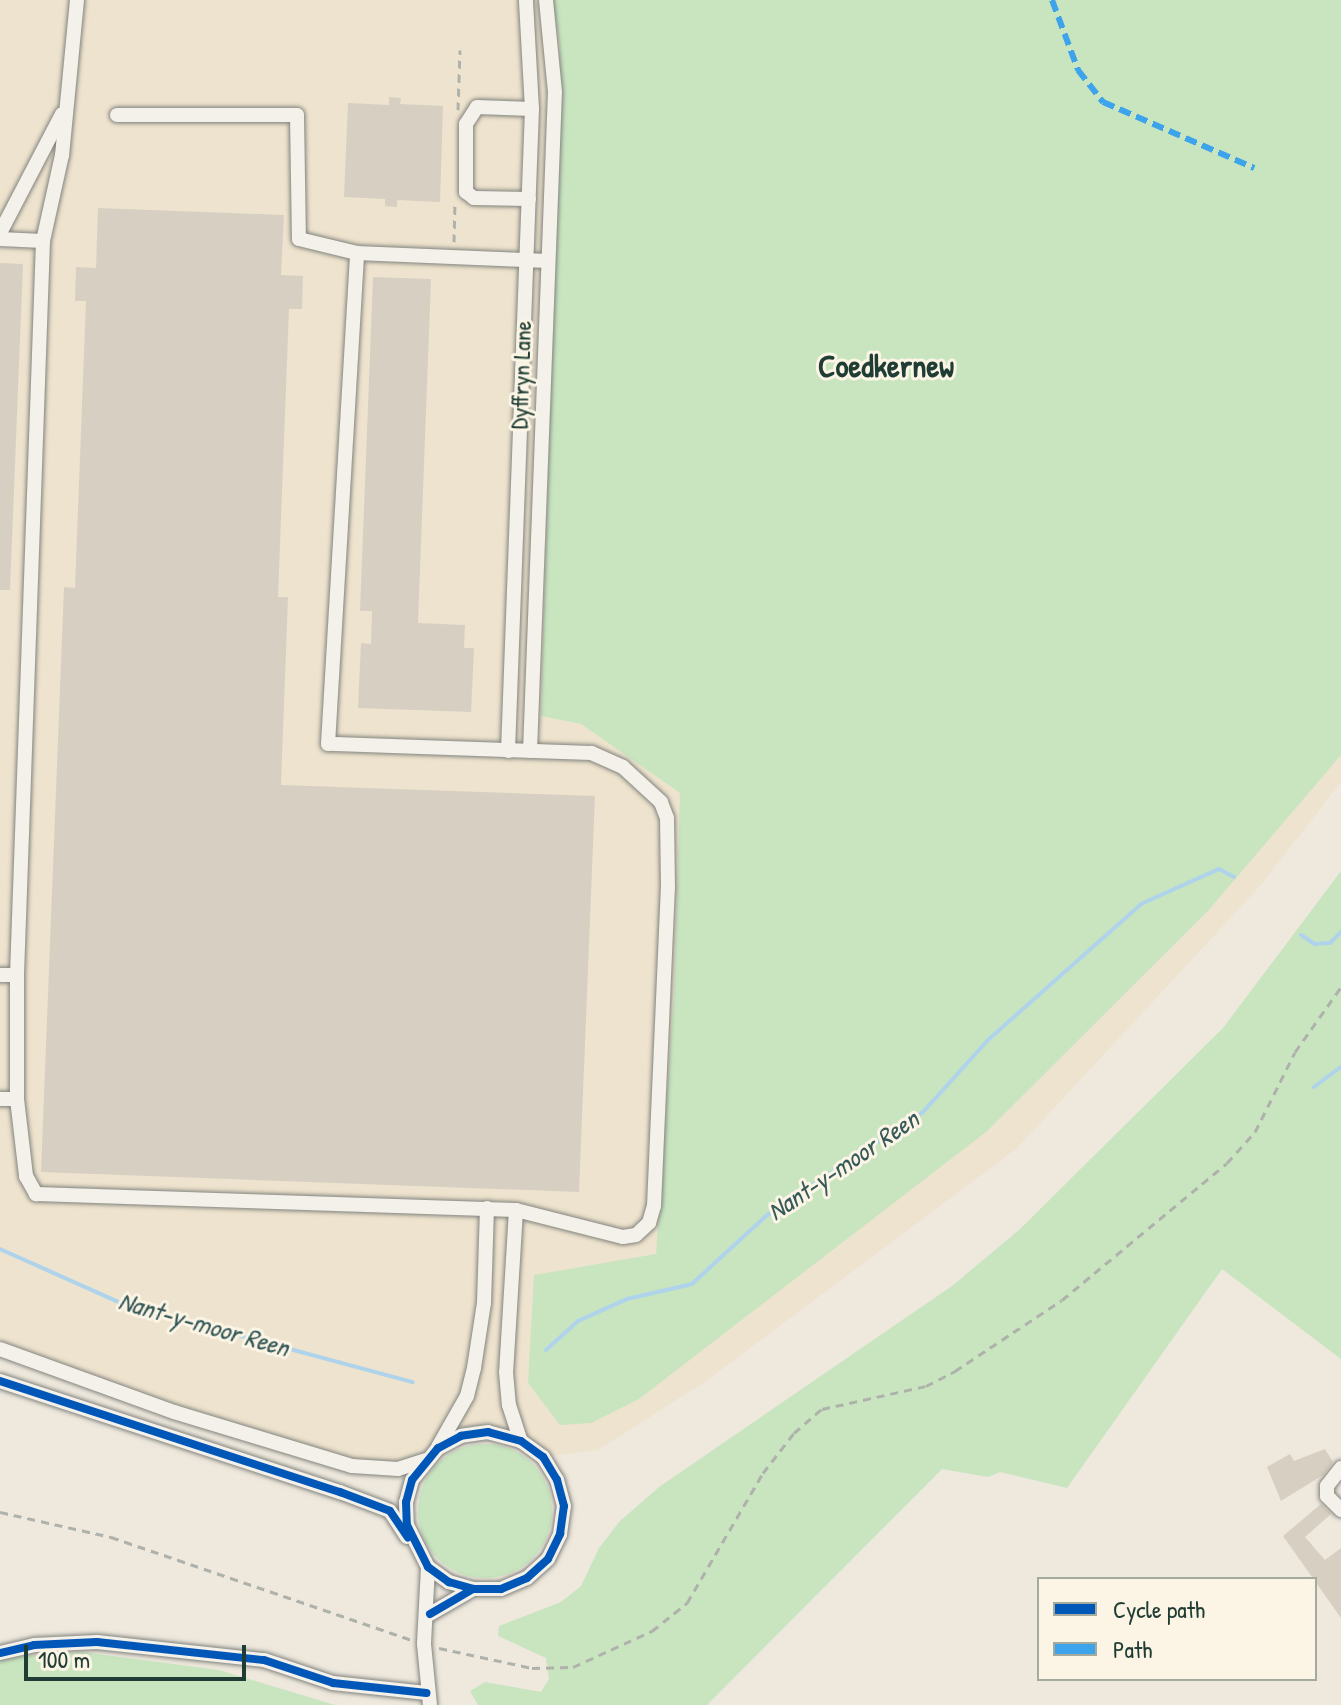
<!DOCTYPE html>
<html>
<head>
<meta charset="utf-8">
<style>
	body { margin:0 }
	#map { position:relative; width:1341px; height:1705px; overflow:hidden; background:#eee8dd; font-family:"Patrick Hand",sans-serif }
	div>[style] { position:absolute }
	.built>* { inset:0; background:#eee3ce }
	.green>* { inset:0; background:#c8e5c0 }
	.round { border-radius:50% }
	.stream>* { height:4px; margin:-2px; padding:0 2px; transform-origin:2px; border-radius:2px; background:#aed3eb }
	.building>* { inset:0; background:#d7d0c2 }
	.path>* { height:3px; margin-top:-1.5px; transform-origin:0; background:repeating-linear-gradient(90deg,#afb1ab 0 8px,transparent 0 14px) }
	.roads { filter:drop-shadow(0 0 2px #82847e) drop-shadow(0 0 2px #82847e) }
	.minor>* { height:14px; margin:-7px; padding:0 7px; transform-origin:7px; border-radius:7px; background:#f4f0ea }
	.quiet>* { height:6px; margin-top:-3px; transform-origin:0; background:repeating-linear-gradient(90deg,#3da4eb 0 12px,transparent 0 18px) }
	.cycleway>* { height:8px; margin:-4px; padding:0 4px; transform-origin:4px; border-radius:4px; background:#0057b8 }
	span { translate:-50% -50%; white-space:nowrap; text-align:center; line-height:1.15; -webkit-text-stroke:6px #fcf5e5; paint-order:stroke }
	.street-label { font-size:24px; color:#1f3d34 }
	.water-label { font-size:26px; color:#36595a; font-style:italic }
	.district-label { font-size:32px; color:#1f3d34; font-weight:700 }
	.legend { position:absolute; left:1037px; top:1577px; width:280px; height:104px; box-sizing:border-box; background:#fcf5e5; border:2px solid #a4ab9e; margin:0; padding:10px 14px; list-style:none; font-size:24px; color:#1f3d34 }
	.legend li { display:flex; align-items:center; gap:16px; height:40px }
	.legend b { width:40px; border:2px solid #a4ab9e }
	.scale { position:absolute; left:24px; top:1645px; width:222px; height:36px; box-sizing:border-box; border:4px solid #1f3d34; border-top:0; padding-left:10px; font-size:24px; line-height:28px; white-space:nowrap; color:#1f3d34; -webkit-text-stroke:6px #fcf5e5; paint-order:stroke }
</style>
</head>
<body>
<div id="map">
	<div class="built">
		<i style="clip-path:polygon(0 0,1341px 0,1341px 782px,1259px 887px,1016px 1149px,706px 1381px,598px 1450px,543px 1457px,521px 1441px,461px 1436px,425px 1460px,378px 1471px,0 1349px)"></i>
	</div>
	<div class="green">
		<i style="clip-path:polygon(551px 0,1341px 0,1341px 755px,1207px 912px,986px 1132px,639px 1399px,591px 1423px,560px 1425px,528px 1383px,534px 1275px,656px 1254px,674px 995px,680px 793px,581px 724px,541px 716px,560px 44px)"></i>
		<i style="clip-path:polygon(1341px 871px,1341px 1359px,1222px 1269px,1067px 1488px,1000px 1472px,988px 1477px,942px 1469px,707px 1705px,478px 1705px,470px 1691px,485px 1682px,541px 1692px,549px 1679px,546px 1658px,498px 1636px,499px 1626px,561px 1602px,581px 1586px,599px 1548px,620px 1521px,659px 1487px,952px 1286px,1019px 1230px,1223px 1028px)"></i>
		<i class="round" style="left:418px;top:1444px;width:134px;height:134px"></i>
		<i style="clip-path:polygon(82px 1652px,219px 1670px,335px 1705px,0 1705px,0 1658px)"></i>
	</div>
	<div class="stream">
		<i style="left:1301px;top:935px;width:17px;rotate:33deg"></i>
		<i style="left:1315px;top:944px;width:15px;rotate:-4deg"></i>
		<i style="left:1330px;top:943px;width:16px;rotate:-45deg"></i>
		<i style="left:1314px;top:1087px;width:34px;rotate:-37deg"></i>
		<i style="left:0;top:1249px;width:135px;rotate:24.1deg"></i>
		<i style="left:123px;top:1304px;width:300px;rotate:15.1deg"></i>
		<i style="left:546px;top:1350px;width:43px;rotate:-42.2deg"></i>
		<i style="left:578px;top:1321px;width:54px;rotate:-24.2deg"></i>
		<i style="left:627px;top:1299px;width:67px;rotate:-13deg"></i>
		<i style="left:692px;top:1284px;width:100px;rotate:-42.6deg"></i>
		<i style="left:766px;top:1216px;width:188px;rotate:-33.5deg"></i>
		<i style="left:923px;top:1112px;width:97px;rotate:-47.9deg"></i>
		<i style="left:988px;top:1040px;width:205px;rotate:-41.6deg"></i>
		<i style="left:1141px;top:904px;width:85px;rotate:-24.2deg"></i>
		<i style="left:1219px;top:869px;width:17px;rotate:28deg"></i>
	</div>
	<div class="building">
		<i style="clip-path:polygon(389px 97px,401px 98px,400px 104px,443px 106px,440px 202px,397px 200px,397px 207px,385px 206px,385px 199px,344px 197px,348px 103px,389px 105px)"></i>
		<i style="clip-path:polygon(98px 208px,284px 215px,281px 275px,303px 276px,302px 309px,289px 309px,278px 597px,288px 597px,281px 785px,595px 796px,579px 1192px,41px 1172px,64px 587px,75px 588px,86px 301px,75px 301px,76px 267px,96px 268px)"></i>
		<i style="clip-path:polygon(0 263px,23px 264px,10px 590px,0 590px)"></i>
		<i style="clip-path:polygon(373px 277px,431px 279px,418px 623px,465px 625px,464px 648px,474px 648px,471px 712px,358px 708px,361px 643px,371px 644px,372px 611px,360px 611px)"></i>
		<i style="clip-path:polygon(1325px 1449px,1333px 1462px,1323px 1475px,1281px 1501px,1267px 1467px,1290px 1454px,1294px 1461px)"></i>
		<i style="clip-path:polygon(1321px 1504px,1331px 1514px,1305px 1537px,1325px 1560px,1341px 1548px,1341px 1618px,1283px 1536px)"></i>
	</div>
	<div class="path">
		<i style="left:458px;top:110px;width:60px;rotate:-88.1deg"></i>
		<i style="left:454px;top:242px;width:40px;rotate:-88.6deg"></i>
		<i style="left:0;top:1512px;width:114px;rotate:12.7deg"></i>
		<i style="left:111px;top:1537px;width:318px;rotate:18.9deg"></i>
		<i style="left:439px;top:1648px;width:95px;rotate:12.1deg"></i>
		<i style="left:532px;top:1668px;width:41px;rotate:-1.4deg"></i>
		<i style="left:573px;top:1667px;width:87px;rotate:-24.5deg"></i>
		<i style="left:652px;top:1631px;width:45px;rotate:-38.7deg"></i>
		<i style="left:687px;top:1603px;width:151px;rotate:-59.7deg"></i>
		<i style="left:763px;top:1473px;width:51px;rotate:-52.2deg"></i>
		<i style="left:794px;top:1433px;width:37px;rotate:-41deg"></i>
		<i style="left:822px;top:1409px;width:107px;rotate:-12.5deg"></i>
		<i style="left:926px;top:1386px;width:33px;rotate:-27deg"></i>
		<i style="left:955px;top:1371px;width:128px;rotate:-33.6deg"></i>
		<i style="left:1062px;top:1300px;width:214px;rotate:-39.7deg"></i>
		<i style="left:1227px;top:1163px;width:42px;rotate:-47.9deg"></i>
		<i style="left:1255px;top:1132px;width:89px;rotate:-63.4deg"></i>
		<i style="left:1295px;top:1052px;width:80px;rotate:-54.7deg"></i>
	</div>
	<div class="roads">
		<div class="minor">
			<i style="left:77px;top:0;width:156px;rotate:95.5deg"></i>
			<i style="left:62px;top:155px;width:88px;rotate:102.5deg"></i>
			<i style="left:43px;top:241px;width:734px;rotate:92.03deg"></i>
			<i style="left:17px;top:975px;width:124px;rotate:90deg"></i>
			<i style="left:17px;top:1099px;width:78px;rotate:83.3deg"></i>
			<i style="left:26px;top:1176px;width:21px;rotate:61deg"></i>
			<i style="left:36px;top:1194px;width:480px;rotate:1.9deg"></i>
			<i style="left:516px;top:1210px;width:110px;rotate:14.2deg"></i>
			<i style="left:623px;top:1237px;width:13px;rotate:-9deg"></i>
			<i style="left:636px;top:1235px;width:18px;rotate:-43deg"></i>
			<i style="left:649px;top:1223px;width:18px;rotate:-74deg"></i>
			<i style="left:654px;top:1206px;width:318px;rotate:-87.5deg"></i>
			<i style="left:668px;top:888px;width:70px;rotate:-90.8deg"></i>
			<i style="left:667px;top:818px;width:17px;rotate:-111deg"></i>
			<i style="left:661px;top:802px;width:52px;rotate:-137.4deg"></i>
			<i style="left:623px;top:767px;width:35px;rotate:-156deg"></i>
			<i style="left:591px;top:753px;width:263px;rotate:-178deg"></i>
			<i style="left:328px;top:744px;width:492px;rotate:-86.6deg"></i>
			<i style="left:357px;top:253px;width:190px;rotate:2.4deg"></i>
			<i style="left:117px;top:115px;width:180px"></i>
			<i style="left:297px;top:115px;width:124px;rotate:89.1deg"></i>
			<i style="left:299px;top:239px;width:60px;rotate:13.6deg"></i>
			<i style="left:529px;top:199px;width:55px;rotate:-179deg"></i>
			<i style="left:474px;top:198px;width:10px;rotate:-143deg"></i>
			<i style="left:466px;top:192px;width:68px;rotate:-90deg"></i>
			<i style="left:466px;top:124px;width:20px;rotate:-57deg"></i>
			<i style="left:477px;top:107px;width:55px;rotate:2.1deg"></i>
			<i style="left:0;top:233px;width:134px;rotate:-62.5deg"></i>
			<i style="left:0;top:239px;width:43px;rotate:2.7deg"></i>
			<i style="left:508px;top:751px;width:642px;rotate:-87.86deg"></i>
			<i style="left:532px;top:109px;width:109px;rotate:-93.2deg"></i>
			<i style="left:530px;top:751px;width:659px;rotate:-87.83deg"></i>
			<i style="left:555px;top:92px;width:92px;rotate:-95.6deg"></i>
			<i style="left:0;top:975px;width:17px"></i>
			<i style="left:0;top:1099px;width:17px"></i>
			<i style="left:516px;top:1210px;width:162px;rotate:93.5deg"></i>
			<i style="left:506px;top:1372px;width:33px;rotate:85deg"></i>
			<i style="left:509px;top:1405px;width:38px;rotate:72deg"></i>
			<i style="left:0;top:1349px;width:185px;rotate:19.9deg"></i>
			<i style="left:174px;top:1412px;width:186px;rotate:16.9deg"></i>
			<i style="left:352px;top:1466px;width:46px;rotate:3.7deg"></i>
			<i style="left:398px;top:1469px;width:28px;rotate:-18deg"></i>
			<i style="left:0;top:1381px;width:358px;rotate:18.1deg"></i>
			<i style="left:340px;top:1492px;width:53px;rotate:20.8deg"></i>
			<i style="left:390px;top:1511px;width:31px;rotate:57deg"></i>
			<i style="left:438px;top:1447px;width:59px;rotate:-60.4deg"></i>
			<i style="left:467px;top:1396px;width:29px;rotate:-76deg"></i>
			<i style="left:474px;top:1368px;width:66px;rotate:-81.3deg"></i>
			<i style="left:484px;top:1303px;width:95px;rotate:-88.2deg"></i>
			<i style="left:1341px;top:1468px;width:23px;rotate:128deg"></i>
			<i style="left:1327px;top:1486px;width:10px;rotate:90deg"></i>
			<i style="left:1327px;top:1496px;width:20px;rotate:45deg"></i>
			<i style="left:428px;top:1567px;width:77px;rotate:93deg"></i>
			<i style="left:424px;top:1644px;width:61px;rotate:84.4deg"></i>
			<i style="left:430px;top:1614px;width:50px;rotate:-30.2deg"></i>
			<i style="left:473px;top:1589px;width:28px"></i>
			<i style="left:501px;top:1589px;width:28px;rotate:-23deg"></i>
			<i style="left:527px;top:1578px;width:28px;rotate:-42deg"></i>
			<i style="left:548px;top:1559px;width:28px;rotate:-64deg"></i>
			<i style="left:560px;top:1534px;width:28px;rotate:-82deg"></i>
			<i style="left:564px;top:1506px;width:27px;rotate:-105deg"></i>
			<i style="left:557px;top:1480px;width:27px;rotate:-121deg"></i>
			<i style="left:543px;top:1457px;width:27px;rotate:-144deg"></i>
			<i style="left:521px;top:1441px;width:34px;rotate:-165deg"></i>
			<i style="left:488px;top:1432px;width:27px;rotate:172deg"></i>
			<i style="left:461px;top:1436px;width:26px;rotate:152deg"></i>
			<i style="left:438px;top:1448px;width:41px;rotate:129.1deg"></i>
			<i style="left:412px;top:1480px;width:23px;rotate:105deg"></i>
			<i style="left:406px;top:1502px;width:23px;rotate:88deg"></i>
			<i style="left:407px;top:1525px;width:47px;rotate:63.4deg"></i>
			<i style="left:428px;top:1567px;width:26px;rotate:36deg"></i>
			<i style="left:449px;top:1582px;width:25px;rotate:16deg"></i>
			<i style="left:0;top:1653px;width:35px;rotate:-13deg"></i>
			<i style="left:34px;top:1645px;width:63px;rotate:-2.7deg"></i>
			<i style="left:97px;top:1642px;width:168px;rotate:6.2deg"></i>
			<i style="left:264px;top:1660px;width:73px;rotate:18.4deg"></i>
			<i style="left:333px;top:1683px;width:94px;rotate:6.1deg"></i>
		</div>
	</div>
	<div class="quiet">
		<i style="left:1052px;top:0;width:75px;rotate:69.6deg"></i>
		<i style="left:1078px;top:70px;width:41px;rotate:52deg"></i>
		<i style="left:1103px;top:102px;width:165px;rotate:23.6deg"></i>
	</div>
	<div class="cycleway">
		<i style="left:0;top:1381px;width:358px;rotate:18.1deg"></i>
		<i style="left:340px;top:1492px;width:53px;rotate:20.8deg"></i>
		<i style="left:390px;top:1511px;width:32px;rotate:56deg"></i>
		<i style="left:430px;top:1614px;width:50px;rotate:-30.2deg"></i>
		<i style="left:473px;top:1589px;width:28px"></i>
		<i style="left:501px;top:1589px;width:28px;rotate:-23deg"></i>
		<i style="left:527px;top:1578px;width:28px;rotate:-42deg"></i>
		<i style="left:548px;top:1559px;width:28px;rotate:-64deg"></i>
		<i style="left:560px;top:1534px;width:28px;rotate:-82deg"></i>
		<i style="left:564px;top:1506px;width:27px;rotate:-105deg"></i>
		<i style="left:557px;top:1480px;width:27px;rotate:-121deg"></i>
		<i style="left:543px;top:1457px;width:27px;rotate:-144deg"></i>
		<i style="left:521px;top:1441px;width:34px;rotate:-165deg"></i>
		<i style="left:488px;top:1432px;width:27px;rotate:172deg"></i>
		<i style="left:461px;top:1436px;width:26px;rotate:152deg"></i>
		<i style="left:438px;top:1448px;width:41px;rotate:129.1deg"></i>
		<i style="left:412px;top:1480px;width:23px;rotate:105deg"></i>
		<i style="left:406px;top:1502px;width:23px;rotate:88deg"></i>
		<i style="left:407px;top:1525px;width:47px;rotate:63.4deg"></i>
		<i style="left:428px;top:1567px;width:26px;rotate:36deg"></i>
		<i style="left:449px;top:1582px;width:25px;rotate:16deg"></i>
		<i style="left:0;top:1653px;width:35px;rotate:-13deg"></i>
		<i style="left:34px;top:1645px;width:63px;rotate:-2.7deg"></i>
		<i style="left:97px;top:1642px;width:168px;rotate:6.2deg"></i>
		<i style="left:264px;top:1660px;width:73px;rotate:18.4deg"></i>
		<i style="left:333px;top:1683px;width:94px;rotate:6.1deg"></i>
	</div>
	<div class="street-label">
		<span style="left:521px;top:375px;rotate:-88deg">Dyffryn Lane</span>
	</div>
	<div class="water-label">
		<span style="left:843px;top:1165px;rotate:-34deg">Nant-y-moor Reen</span>
		<span style="left:204px;top:1324px;rotate:16deg">Nant-y-moor Reen</span>
	</div>
	<div class="district-label">
		<span style="left:886px;top:366px">Coedkernew</span>
	</div>
	<ul class="legend">
	<li><b style="height:10px;background:#0057b8"></b>Cycle path</li>
	<li><b style="height:10px;background:#3da4eb"></b>Path</li>
	</ul>
	<div class="scale">100 m</div>
</div>
</body>
</html>
